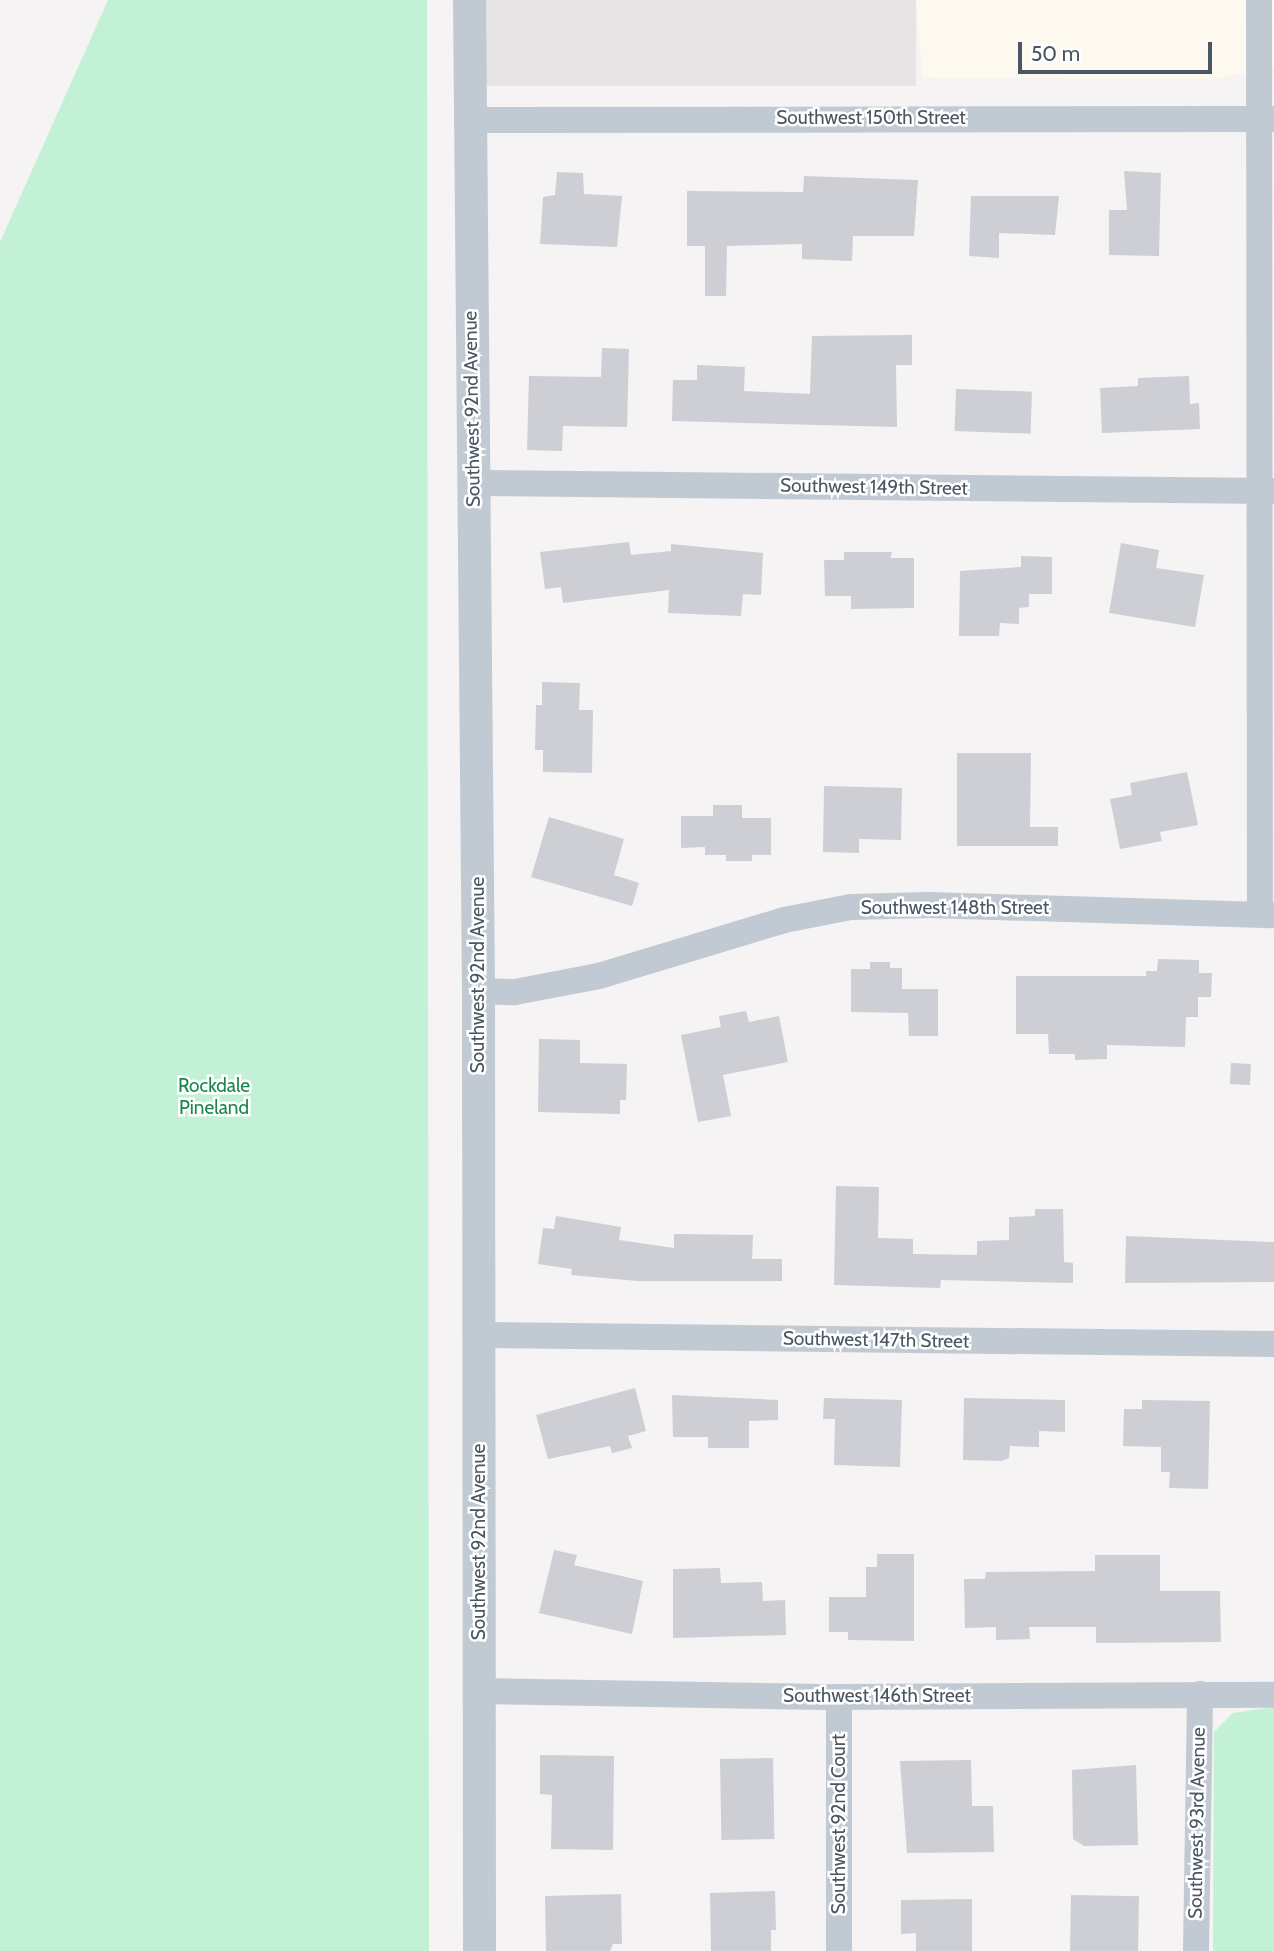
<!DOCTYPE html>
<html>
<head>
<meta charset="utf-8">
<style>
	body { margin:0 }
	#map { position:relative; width:1274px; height:1951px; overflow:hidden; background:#f5f3f3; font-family:Cabin,sans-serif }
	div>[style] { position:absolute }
	.commercial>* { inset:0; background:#fdf9ef }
	.education>* { inset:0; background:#e6e4e5; transform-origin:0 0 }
	.green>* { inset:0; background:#c3f1d5 }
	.building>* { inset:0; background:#cdcfd5; transform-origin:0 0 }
	.minor>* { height:26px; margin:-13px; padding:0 13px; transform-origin:13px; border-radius:13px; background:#c1cad2 }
	.tertiary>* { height:33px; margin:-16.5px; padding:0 16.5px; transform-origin:16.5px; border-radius:16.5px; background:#c1cad2 }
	span { translate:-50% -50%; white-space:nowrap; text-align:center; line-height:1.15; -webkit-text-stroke:5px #fff; paint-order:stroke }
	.street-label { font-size:19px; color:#4a5661 }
	.park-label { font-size:19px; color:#17864f }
	.scale { position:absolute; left:1018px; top:42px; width:194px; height:32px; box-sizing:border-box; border:4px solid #4a5661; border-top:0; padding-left:9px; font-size:21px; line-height:24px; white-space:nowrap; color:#4a5661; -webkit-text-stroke:5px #fff; paint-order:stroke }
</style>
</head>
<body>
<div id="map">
	<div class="commercial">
		<i style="clip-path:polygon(916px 0,1274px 0,1274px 67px,1211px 80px,922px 77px)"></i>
	</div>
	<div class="education">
		<i style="left:481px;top:0;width:435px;height:86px"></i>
	</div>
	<div class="green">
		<i style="clip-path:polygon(108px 0,427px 0,429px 1951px,0 1951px,0 242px)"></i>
		<i style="clip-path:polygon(1274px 1707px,1274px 1951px,1213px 1951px,1214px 1732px,1233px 1713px)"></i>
	</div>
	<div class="building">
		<i style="clip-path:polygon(1124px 171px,1161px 173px,1159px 256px,1109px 255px,1109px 210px,1127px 210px)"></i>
		<i style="clip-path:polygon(557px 172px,583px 173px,584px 194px,622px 196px,617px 247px,540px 244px,543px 197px,555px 195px)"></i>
		<i style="clip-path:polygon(804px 176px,918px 180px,914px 236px,853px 236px,852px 261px,802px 259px,802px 244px,727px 246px,726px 296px,705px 296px,705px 246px,687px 246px,687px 191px,803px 192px)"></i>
		<i style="clip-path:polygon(971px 196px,1059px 196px,1055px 235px,999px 233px,999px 258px,969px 256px)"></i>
		<i style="clip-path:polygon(912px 335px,912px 365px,896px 365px,897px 427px,672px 421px,673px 380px,697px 380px,697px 365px,745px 367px,744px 391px,810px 394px,812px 336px)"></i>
		<i style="clip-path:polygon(602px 348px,629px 349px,627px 427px,563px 426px,562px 451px,527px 450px,529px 376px,601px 377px)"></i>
		<i style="clip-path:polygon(1189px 376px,1190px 404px,1199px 403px,1200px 429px,1102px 433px,1100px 388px,1138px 386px,1138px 378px)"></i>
		<i style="left:956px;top:389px;width:76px;height:42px;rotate:2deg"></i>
		<i style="clip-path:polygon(629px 542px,631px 555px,671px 551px,671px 544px,763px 553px,761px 595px,743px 594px,741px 616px,668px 613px,669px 590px,563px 603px,561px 587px,545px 589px,540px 552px)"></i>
		<i style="clip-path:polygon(1121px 543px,1159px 550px,1156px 568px,1204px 575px,1195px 627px,1109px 613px)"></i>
		<i style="clip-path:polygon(844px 552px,892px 552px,890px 558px,914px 558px,914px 608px,851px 609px,851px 596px,825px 596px,824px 560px,844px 560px)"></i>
		<i style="clip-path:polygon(1021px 556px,1052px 557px,1052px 594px,1029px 594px,1029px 607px,1019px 608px,1019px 624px,1000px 623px,999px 636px,959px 636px,960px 571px,1021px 567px)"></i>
		<i style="clip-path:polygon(542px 682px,580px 683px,579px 710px,593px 710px,592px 773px,543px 772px,543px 750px,535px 750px,536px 705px,542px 705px)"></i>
		<i style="clip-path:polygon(957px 753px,1031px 753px,1030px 827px,1058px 827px,1058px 846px,957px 846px)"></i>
		<i style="clip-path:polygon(1187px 772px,1198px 825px,1160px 832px,1162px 841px,1120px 849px,1110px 799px,1132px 795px,1130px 783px)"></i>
		<i style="clip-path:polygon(824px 786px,902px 788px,901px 840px,859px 839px,859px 853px,823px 852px)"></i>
		<i style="clip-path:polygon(713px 805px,742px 805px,742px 818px,771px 818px,771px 855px,752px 855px,752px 861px,726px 861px,726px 855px,705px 855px,705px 847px,681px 848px,681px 816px,713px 816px)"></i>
		<i style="clip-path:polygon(549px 817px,624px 839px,614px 875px,639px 883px,632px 906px,531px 877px)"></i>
		<i style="clip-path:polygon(1158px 959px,1199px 960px,1199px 973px,1212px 973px,1211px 997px,1198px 997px,1198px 1017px,1186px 1017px,1185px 1047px,1107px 1045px,1107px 1059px,1075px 1060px,1075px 1054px,1049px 1054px,1048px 1034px,1016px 1034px,1016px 976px,1146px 976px,1146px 971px,1157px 971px)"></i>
		<i style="clip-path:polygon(870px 962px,890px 962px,890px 968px,902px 968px,902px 989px,938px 989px,938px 1036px,909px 1036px,908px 1013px,851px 1012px,851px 969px,870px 969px)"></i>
		<i style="clip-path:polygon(746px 1011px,749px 1022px,779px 1016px,788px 1062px,723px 1075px,731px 1116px,698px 1122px,681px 1035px,721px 1027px,719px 1016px)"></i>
		<i style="clip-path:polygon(539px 1039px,580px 1040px,580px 1063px,627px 1064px,626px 1100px,620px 1100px,620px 1114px,538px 1112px)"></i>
		<i style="left:1231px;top:1063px;width:20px;height:21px;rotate:3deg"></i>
		<i style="clip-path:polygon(836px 1186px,879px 1187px,878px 1238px,913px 1239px,913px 1254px,977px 1255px,977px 1241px,1009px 1240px,1009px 1217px,1035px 1216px,1035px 1209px,1063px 1209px,1064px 1262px,1073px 1263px,1073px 1283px,941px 1280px,940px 1288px,834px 1285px)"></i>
		<i style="clip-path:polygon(556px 1216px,621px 1227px,619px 1240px,674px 1248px,674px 1234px,753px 1235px,752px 1259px,782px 1259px,782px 1281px,637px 1281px,571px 1275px,572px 1269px,538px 1264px,543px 1228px,554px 1229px)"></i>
		<i style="clip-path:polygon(1126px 1236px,1274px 1242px,1274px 1282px,1125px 1283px)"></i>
		<i style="clip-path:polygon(635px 1388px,646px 1431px,628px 1436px,632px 1448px,612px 1453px,610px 1446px,548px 1459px,536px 1415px)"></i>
		<i style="clip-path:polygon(672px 1395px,778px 1400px,778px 1420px,749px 1421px,749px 1448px,708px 1448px,708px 1437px,673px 1437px)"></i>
		<i style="clip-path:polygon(824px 1398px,902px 1400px,900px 1467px,834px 1465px,835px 1419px,823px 1419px)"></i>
		<i style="clip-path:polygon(964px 1398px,1065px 1400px,1065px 1432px,1039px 1431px,1039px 1447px,1010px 1446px,1009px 1458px,1001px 1461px,963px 1460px)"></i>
		<i style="clip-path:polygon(1142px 1400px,1210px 1401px,1208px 1489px,1169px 1488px,1170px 1472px,1161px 1472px,1161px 1447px,1123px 1446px,1124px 1409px,1142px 1409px)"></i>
		<i style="clip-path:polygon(554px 1550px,577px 1555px,574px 1565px,643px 1581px,632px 1634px,539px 1613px)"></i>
		<i style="clip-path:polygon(877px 1554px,914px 1554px,914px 1641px,848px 1640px,848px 1632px,829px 1632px,829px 1597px,866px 1597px,866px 1567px,877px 1567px)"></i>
		<i style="clip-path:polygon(1095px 1555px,1160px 1555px,1160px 1591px,1220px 1591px,1221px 1642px,1096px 1643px,1096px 1627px,1029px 1627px,1030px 1639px,996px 1640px,996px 1627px,965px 1628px,964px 1579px,985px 1579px,986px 1572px,1095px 1571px)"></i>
		<i style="clip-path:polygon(720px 1568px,721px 1583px,762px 1582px,763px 1601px,785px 1600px,786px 1635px,673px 1638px,673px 1569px)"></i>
		<i style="clip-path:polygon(540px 1755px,614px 1756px,613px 1850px,551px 1849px,552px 1795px,540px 1794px)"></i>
		<i style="left:773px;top:1758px;width:81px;height:53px;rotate:89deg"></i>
		<i style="clip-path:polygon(971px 1760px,972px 1806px,993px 1806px,994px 1852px,907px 1853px,900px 1761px)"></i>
		<i style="clip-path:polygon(1136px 1765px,1138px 1845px,1084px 1846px,1073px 1839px,1072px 1770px)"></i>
		<i style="clip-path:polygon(775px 1891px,776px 1930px,771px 1930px,771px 1951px,711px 1951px,710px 1893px)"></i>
		<i style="clip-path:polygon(621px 1894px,622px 1944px,613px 1944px,610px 1951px,546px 1951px,545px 1896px)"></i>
		<i style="left:1071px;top:1895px;width:68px;height:56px;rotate:1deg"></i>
		<i style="clip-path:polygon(972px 1899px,972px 1951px,916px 1951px,916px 1933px,901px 1934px,901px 1900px)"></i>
	</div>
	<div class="minor">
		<i style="left:1259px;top:0;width:914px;rotate:89.94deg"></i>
		<i style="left:468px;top:120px;width:806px;rotate:-0.07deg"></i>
		<i style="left:473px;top:483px;width:801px;rotate:0.57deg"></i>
		<i style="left:478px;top:991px;width:37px;rotate:2deg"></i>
		<i style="left:515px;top:992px;width:86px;rotate:-10.8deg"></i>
		<i style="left:599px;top:976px;width:193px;rotate:-16.8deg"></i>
		<i style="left:784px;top:920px;width:68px;rotate:-11deg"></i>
		<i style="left:851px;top:907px;width:78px;rotate:-1.5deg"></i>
		<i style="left:929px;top:905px;width:345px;rotate:1.7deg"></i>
		<i style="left:478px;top:1335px;width:796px;rotate:0.65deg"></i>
		<i style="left:480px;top:1691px;width:359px;rotate:1deg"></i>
		<i style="left:839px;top:1697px;width:435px;rotate:-0.3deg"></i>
		<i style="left:839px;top:1697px;width:254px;rotate:90deg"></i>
		<i style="left:1196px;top:1951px;width:257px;rotate:-89.1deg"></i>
	</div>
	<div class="tertiary">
		<i style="left:469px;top:0;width:991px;rotate:89.48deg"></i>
		<i style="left:478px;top:991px;width:960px;rotate:89.94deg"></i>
	</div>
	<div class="street-label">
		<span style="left:871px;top:118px">Southwest 150th Street</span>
		<span style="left:472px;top:409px;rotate:-91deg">Southwest 92nd Avenue</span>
		<span style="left:874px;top:487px;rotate:1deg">Southwest 149th Street</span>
		<span style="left:955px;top:908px">Southwest 148th Street</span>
		<span style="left:478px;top:975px;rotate:-90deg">Southwest 92nd Avenue</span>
		<span style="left:876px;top:1340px;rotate:1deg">Southwest 147th Street</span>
		<span style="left:479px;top:1542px;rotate:-90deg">Southwest 92nd Avenue</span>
		<span style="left:877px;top:1696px">Southwest 146th Street</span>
		<span style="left:1197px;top:1823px;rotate:-89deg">Southwest 93rd Avenue</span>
		<span style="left:839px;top:1824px;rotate:-90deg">Southwest 92nd Court</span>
	</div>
	<div class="park-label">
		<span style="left:214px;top:1097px">Rockdale<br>Pineland</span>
	</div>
	<div class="scale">50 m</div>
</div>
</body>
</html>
